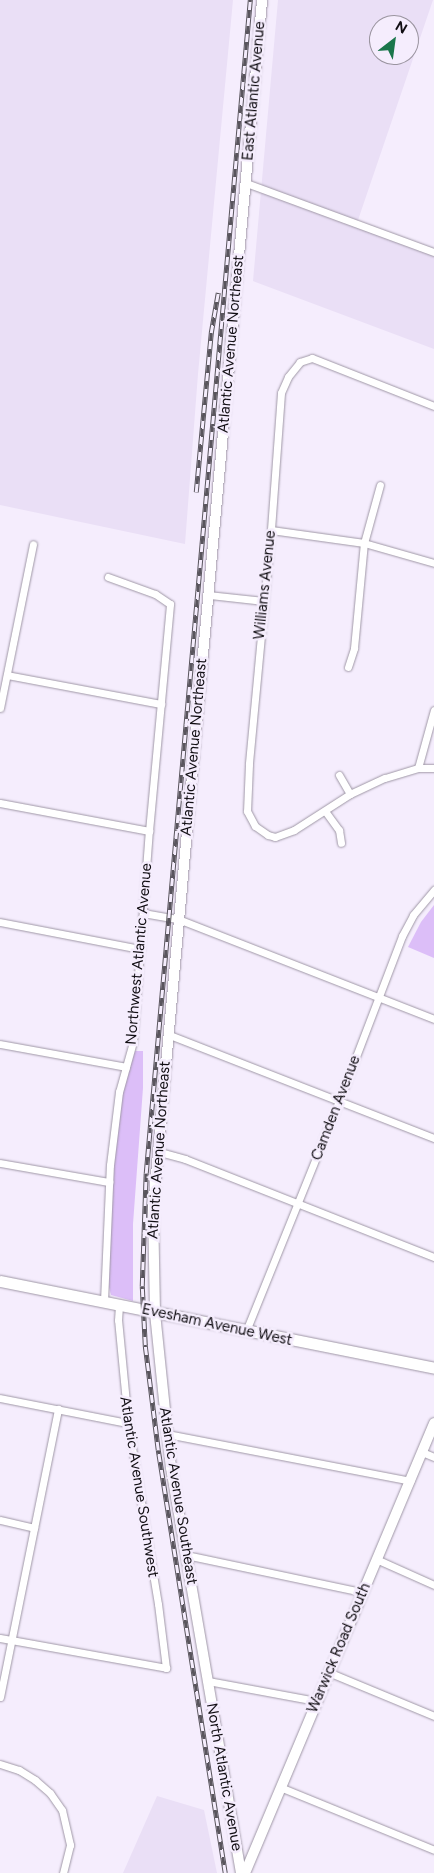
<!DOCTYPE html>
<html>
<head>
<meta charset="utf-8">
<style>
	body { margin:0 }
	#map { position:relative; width:434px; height:1873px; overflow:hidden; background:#f5edfd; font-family:Figtree,sans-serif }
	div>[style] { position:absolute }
	.built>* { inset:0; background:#eadff6 }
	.green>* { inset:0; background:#dcbef8 }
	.roads { filter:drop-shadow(0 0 1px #9f97a6) drop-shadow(0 0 1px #9f97a6) }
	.street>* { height:7px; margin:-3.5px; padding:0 3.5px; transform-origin:3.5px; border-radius:3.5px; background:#fff }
	.secondary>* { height:10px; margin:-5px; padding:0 5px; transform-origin:5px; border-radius:5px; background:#fff }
	.primary>* { height:11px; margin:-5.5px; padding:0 5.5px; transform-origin:5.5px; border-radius:5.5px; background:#fff }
	.rail>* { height:4.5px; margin-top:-2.25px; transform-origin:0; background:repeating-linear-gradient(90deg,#f5edfd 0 8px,#59555d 0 16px); box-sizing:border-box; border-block:1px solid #59555d }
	span { translate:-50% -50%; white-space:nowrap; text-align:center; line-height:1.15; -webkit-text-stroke:5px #f5edfd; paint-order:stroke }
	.street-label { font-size:15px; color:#110e13 }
	.north { position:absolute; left:369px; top:15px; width:50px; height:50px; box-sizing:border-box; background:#f5edfd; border:1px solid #9a949f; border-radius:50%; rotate:30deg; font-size:14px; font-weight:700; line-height:20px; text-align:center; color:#110e13 }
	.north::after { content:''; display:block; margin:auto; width:18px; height:22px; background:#1a764b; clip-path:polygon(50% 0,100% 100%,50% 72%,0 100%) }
</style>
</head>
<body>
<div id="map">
	<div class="built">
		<i style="clip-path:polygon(0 0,233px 0,198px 374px,185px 544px,0 505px)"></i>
		<i style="clip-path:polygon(evenodd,278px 0,433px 0,357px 223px,434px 253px,434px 349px,253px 281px,278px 0,379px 25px,409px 25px,409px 55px,379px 55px,379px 25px)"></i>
		<i style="clip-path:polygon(157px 1796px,204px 1810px,217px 1873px,123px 1873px)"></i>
	</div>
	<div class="green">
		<i style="clip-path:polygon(434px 905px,434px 958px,408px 947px,421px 922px)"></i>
		<i style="clip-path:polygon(135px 1051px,143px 1051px,143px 1088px,133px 1224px,133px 1301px,111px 1295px,109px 1287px,110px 1228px,117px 1122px,120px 1092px)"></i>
	</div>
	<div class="roads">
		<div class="street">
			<i style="left:246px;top:183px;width:200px;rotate:20.2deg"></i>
			<i style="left:434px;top:406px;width:131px;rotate:-158.5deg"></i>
			<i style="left:312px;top:358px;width:13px;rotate:162deg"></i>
			<i style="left:300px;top:362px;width:19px;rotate:129deg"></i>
			<i style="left:288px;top:377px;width:17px;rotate:114deg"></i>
			<i style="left:281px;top:393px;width:137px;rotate:94.2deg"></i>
			<i style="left:271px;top:530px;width:235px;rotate:95.4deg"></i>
			<i style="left:249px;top:764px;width:47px;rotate:92.4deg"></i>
			<i style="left:247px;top:811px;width:17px;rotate:62deg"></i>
			<i style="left:255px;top:826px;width:16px;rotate:35deg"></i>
			<i style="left:268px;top:835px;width:7px;rotate:16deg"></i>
			<i style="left:275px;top:837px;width:20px;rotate:-20deg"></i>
			<i style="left:294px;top:830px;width:67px;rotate:-32.7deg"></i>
			<i style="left:350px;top:794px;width:38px;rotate:-25deg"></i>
			<i style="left:385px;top:778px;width:34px;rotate:-17deg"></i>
			<i style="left:418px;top:768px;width:16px"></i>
			<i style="left:271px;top:530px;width:94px;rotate:8deg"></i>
			<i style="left:364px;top:543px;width:73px;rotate:15.9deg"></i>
			<i style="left:209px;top:595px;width:54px;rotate:6.3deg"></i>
			<i style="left:348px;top:667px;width:20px;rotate:-72deg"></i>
			<i style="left:354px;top:648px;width:105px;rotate:-84.6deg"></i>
			<i style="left:364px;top:543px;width:60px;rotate:-74.6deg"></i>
			<i style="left:7px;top:675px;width:157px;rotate:10.7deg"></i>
			<i style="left:0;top:708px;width:167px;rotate:-78.6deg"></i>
			<i style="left:418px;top:768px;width:60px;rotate:-74.6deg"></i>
			<i style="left:339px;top:775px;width:22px;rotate:60deg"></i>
			<i style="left:0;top:803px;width:152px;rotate:10.6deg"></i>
			<i style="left:325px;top:811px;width:24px;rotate:54deg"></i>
			<i style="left:339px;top:830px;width:13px;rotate:81deg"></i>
			<i style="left:143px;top:913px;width:36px;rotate:10deg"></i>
			<i style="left:178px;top:919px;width:275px;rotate:21.3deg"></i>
			<i style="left:0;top:922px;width:143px;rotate:10.9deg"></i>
			<i style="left:167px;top:1034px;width:287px;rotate:21.3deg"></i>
			<i style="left:0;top:1044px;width:128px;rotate:10.3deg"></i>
			<i style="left:156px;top:1151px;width:30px;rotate:15deg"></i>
			<i style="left:185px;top:1159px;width:268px;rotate:21.5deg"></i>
			<i style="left:0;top:1163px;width:111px;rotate:9.9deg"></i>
			<i style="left:104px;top:1301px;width:136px;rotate:-87.5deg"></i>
			<i style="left:110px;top:1165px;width:74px;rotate:-83deg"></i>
			<i style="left:119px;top:1092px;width:52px;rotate:-74.4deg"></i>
			<i style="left:133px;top:1042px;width:212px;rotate:-85.7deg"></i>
			<i style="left:149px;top:831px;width:228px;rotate:-84.7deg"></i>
			<i style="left:170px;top:604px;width:18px;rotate:-146deg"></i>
			<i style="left:155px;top:594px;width:50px;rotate:-160.1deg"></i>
			<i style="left:246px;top:1331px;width:248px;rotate:-68deg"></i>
			<i style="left:339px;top:1101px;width:177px;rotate:-69.1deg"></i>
			<i style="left:402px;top:936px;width:24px;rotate:-62deg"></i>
			<i style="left:413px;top:915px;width:33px;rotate:-50deg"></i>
			<i style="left:0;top:1398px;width:130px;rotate:11.1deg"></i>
			<i style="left:167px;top:1434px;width:248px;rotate:10.9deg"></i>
			<i style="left:422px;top:1452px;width:13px;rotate:23deg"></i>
			<i style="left:0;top:1520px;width:35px;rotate:13deg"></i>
			<i style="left:186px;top:1555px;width:180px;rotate:11.9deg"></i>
			<i style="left:376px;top:1559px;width:64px;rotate:24.1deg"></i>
			<i style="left:0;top:1638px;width:169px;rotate:10.2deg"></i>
			<i style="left:166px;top:1668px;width:64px;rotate:-97.1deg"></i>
			<i style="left:158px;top:1604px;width:183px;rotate:-99.4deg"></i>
			<i style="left:128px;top:1423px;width:103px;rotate:-95.5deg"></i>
			<i style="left:118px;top:1320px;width:15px;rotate:-86deg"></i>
			<i style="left:328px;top:1672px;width:115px;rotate:22.5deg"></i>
			<i style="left:208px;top:1681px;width:110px;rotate:10.5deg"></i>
			<i style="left:0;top:1697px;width:294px;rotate:-78.6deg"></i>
			<i style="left:0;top:1764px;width:20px;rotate:18deg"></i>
			<i style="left:19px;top:1770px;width:19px;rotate:32deg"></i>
			<i style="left:35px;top:1780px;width:20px;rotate:41deg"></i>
			<i style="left:50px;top:1793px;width:21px;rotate:55deg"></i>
			<i style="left:62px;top:1810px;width:36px;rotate:77deg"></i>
			<i style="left:70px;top:1845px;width:29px;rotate:104deg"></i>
			<i style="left:280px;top:1787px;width:166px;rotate:22.2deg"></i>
		</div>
		<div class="secondary">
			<i style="left:241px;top:1873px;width:411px;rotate:-99.8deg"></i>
			<i style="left:171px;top:1468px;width:157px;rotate:-95.9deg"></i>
			<i style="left:155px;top:1312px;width:104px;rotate:-91.1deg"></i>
			<i style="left:153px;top:1208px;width:1213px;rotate:-84.84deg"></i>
			<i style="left:245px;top:1873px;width:488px;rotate:-67.2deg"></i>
		</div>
		<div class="primary">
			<i style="left:0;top:1281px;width:443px;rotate:11.3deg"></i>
		</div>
	</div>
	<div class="rail">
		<i style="left:196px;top:492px;width:160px;rotate:-84.6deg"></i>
		<i style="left:211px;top:333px;width:41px;rotate:-80.1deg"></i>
		<i style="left:225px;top:1873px;width:428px;rotate:-99deg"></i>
		<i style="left:158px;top:1450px;width:106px;rotate:-97.1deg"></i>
		<i style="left:145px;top:1345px;width:59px;rotate:-92.9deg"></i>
		<i style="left:142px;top:1286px;width:113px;rotate:-88deg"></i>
		<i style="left:146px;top:1173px;width:1178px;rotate:-84.93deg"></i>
	</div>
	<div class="street-label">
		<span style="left:254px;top:91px;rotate:-85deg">East Atlantic Avenue</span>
		<span style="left:231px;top:344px;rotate:-85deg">Atlantic Avenue Northeast</span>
		<span style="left:265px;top:585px;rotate:-84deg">Williams Avenue</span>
		<span style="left:194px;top:747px;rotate:-85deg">Atlantic Avenue Northeast</span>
		<span style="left:139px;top:954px;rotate:-85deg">Northwest Atlantic Avenue</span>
		<span style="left:336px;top:1108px;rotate:-69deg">Camden Avenue</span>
		<span style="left:159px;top:1150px;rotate:-86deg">Atlantic Avenue Northeast</span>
		<span style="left:217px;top:1325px;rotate:12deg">Evesham Avenue West</span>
		<span style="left:139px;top:1487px;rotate:81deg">Atlantic Avenue Southwest</span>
		<span style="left:178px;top:1496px;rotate:81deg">Atlantic Avenue Southeast</span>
		<span style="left:339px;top:1648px;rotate:-67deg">Warwick Road South</span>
		<span style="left:224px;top:1777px;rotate:80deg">North Atlantic Avenue</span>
	</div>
	<div class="north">N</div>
</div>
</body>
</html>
